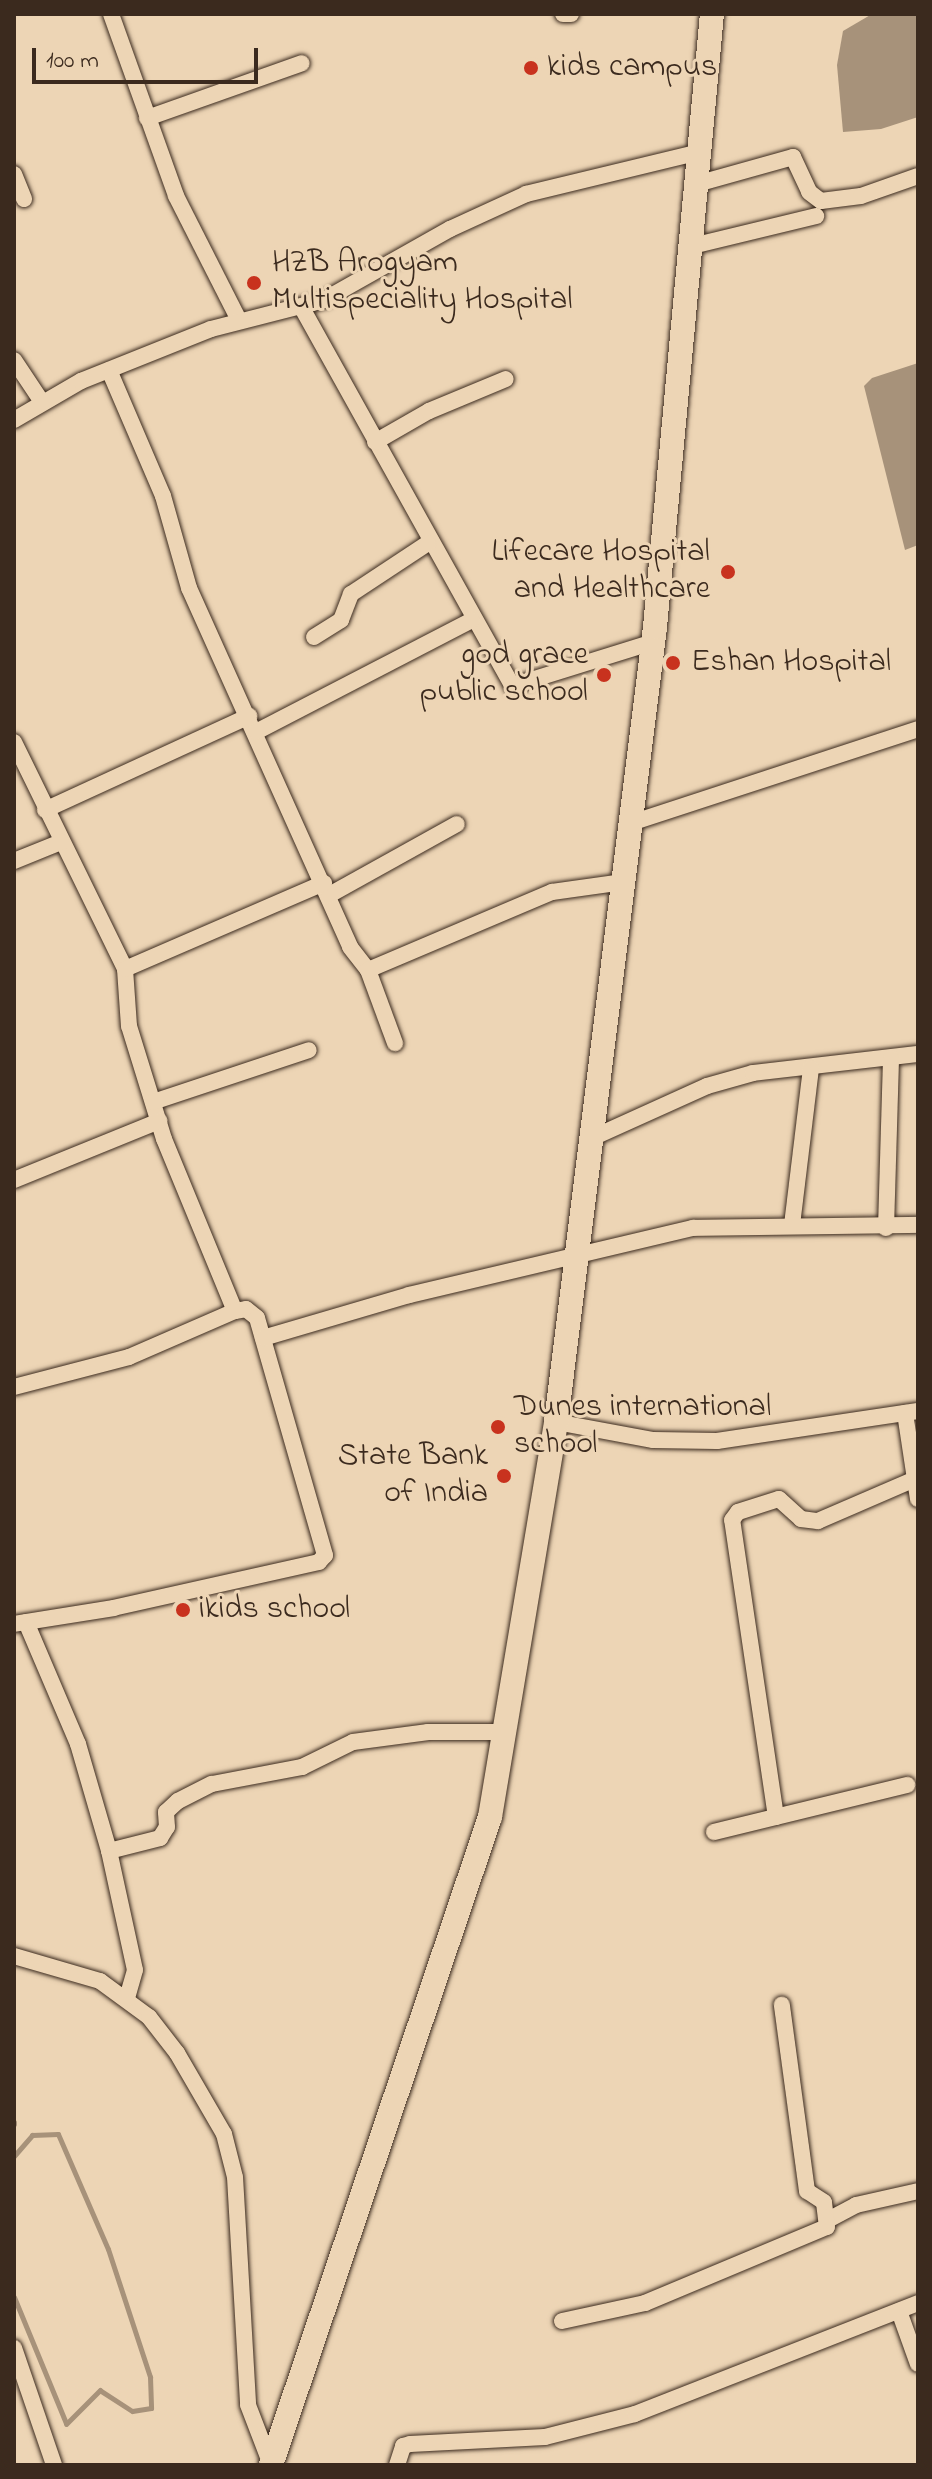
<!DOCTYPE html>
<html>
<head>
<meta charset="utf-8">
<style>
	body { margin:0 }
	#map { position:relative; width:932px; height:2479px; overflow:hidden; background:#edd5b5; font-family:"Indie Flower",sans-serif }
	div>[style] { position:absolute }
	.water>* { inset:0; background:#a7927a }
	.stream>* { height:5px; margin:-2.5px; padding:0 2.5px; transform-origin:2.5px; border-radius:2.5px; background:#a7927a }
	.roads { filter:drop-shadow(0 0 2px #3b2a1e) drop-shadow(0 0 2px #3b2a1e) }
	.minor>* { height:16px; margin:-8px; padding:0 8px; transform-origin:8px; border-radius:8px; background:#edd5b5 }
	.secondary>* { height:24px; margin:-12px; padding:0 12px; transform-origin:12px; border-radius:12px; background:#edd5b5 }
	.dots>* { width:22px; height:22px; translate:-50% -50%; box-sizing:border-box; border:4px solid #edd5b5; border-radius:50% }
	span { translate:-50% -50%; white-space:nowrap; text-align:center; line-height:1.15; -webkit-text-stroke:6px #edd5b5; paint-order:stroke }
	.poi-label { font-size:32px; color:#3b2a1e }
	.left { translate:0 -50%; text-align:left }
	.right { translate:-100% -50%; text-align:right }
	.frame { position:absolute; inset:0; border:16px solid #3b2a1e; pointer-events:none }
	.scale { position:absolute; left:32px; top:48px; width:226px; height:36px; box-sizing:border-box; border:4px solid #3b2a1e; border-top:0; padding-left:10px; font-size:24px; line-height:28px; white-space:nowrap; color:#3b2a1e; -webkit-text-stroke:6px #edd5b5; paint-order:stroke }
</style>
</head>
<body>
<div id="map">
	<div class="water">
		<i style="clip-path:polygon(872px 14px,918px 14px,918px 117px,881px 129px,843px 132px,837px 65px,843px 31px)"></i>
		<i style="clip-path:polygon(918px 363px,918px 545px,905px 550px,864px 386px,872px 378px)"></i>
	</div>
	<div class="stream">
		<i style="left:14px;top:2122px;width:2px;rotate:90deg"></i>
		<i style="left:14px;top:2156px;width:28px;rotate:-49deg"></i>
		<i style="left:32px;top:2135px;width:26px;rotate:-2deg"></i>
		<i style="left:58px;top:2134px;width:125px;rotate:66.5deg"></i>
		<i style="left:108px;top:2249px;width:135px;rotate:71.8deg"></i>
		<i style="left:150px;top:2377px;width:31px;rotate:88deg"></i>
		<i style="left:151px;top:2408px;width:19px;rotate:171deg"></i>
		<i style="left:132px;top:2411px;width:38px;rotate:-147deg"></i>
		<i style="left:100px;top:2390px;width:48px;rotate:135deg"></i>
		<i style="left:14px;top:2297px;width:136px;rotate:67.6deg"></i>
	</div>
	<div class="roads">
		<div class="minor">
			<i style="left:111px;top:14px;width:193px;rotate:70.3deg"></i>
			<i style="left:176px;top:196px;width:139px;rotate:63.1deg"></i>
			<i style="left:563px;top:14px;width:8px"></i>
			<i style="left:147px;top:118px;width:164px;rotate:-19.5deg"></i>
			<i style="left:14px;top:174px;width:27px;rotate:68deg"></i>
			<i style="left:693px;top:185px;width:104px;rotate:-15.6deg"></i>
			<i style="left:793px;top:157px;width:38px;rotate:65deg"></i>
			<i style="left:809px;top:192px;width:15px;rotate:37deg"></i>
			<i style="left:821px;top:201px;width:40px;rotate:-7.1deg"></i>
			<i style="left:861px;top:196px;width:60px;rotate:-19.3deg"></i>
			<i style="left:688px;top:247px;width:132px;rotate:-13.6deg"></i>
			<i style="left:302px;top:308px;width:432px;rotate:60.9deg"></i>
			<i style="left:512px;top:686px;width:148px;rotate:-17.3deg"></i>
			<i style="left:14px;top:360px;width:50px;rotate:56.3deg"></i>
			<i style="left:109px;top:370px;width:137px;rotate:66.8deg"></i>
			<i style="left:163px;top:496px;width:96px;rotate:74.2deg"></i>
			<i style="left:189px;top:588px;width:393px;rotate:65.8deg"></i>
			<i style="left:350px;top:947px;width:29px;rotate:52deg"></i>
			<i style="left:368px;top:970px;width:78px;rotate:69.7deg"></i>
			<i style="left:14px;top:420px;width:78px;rotate:-30.2deg"></i>
			<i style="left:81px;top:381px;width:140px;rotate:-21.8deg"></i>
			<i style="left:211px;top:329px;width:117px;rotate:-14.4deg"></i>
			<i style="left:324px;top:300px;width:145px;rotate:-29.4deg"></i>
			<i style="left:450px;top:229px;width:84px;rotate:-24.7deg"></i>
			<i style="left:526px;top:194px;width:175px;rotate:-13.6deg"></i>
			<i style="left:375px;top:442px;width:62px;rotate:-29.9deg"></i>
			<i style="left:429px;top:411px;width:83px;rotate:-22.6deg"></i>
			<i style="left:314px;top:637px;width:32px;rotate:-32deg"></i>
			<i style="left:341px;top:620px;width:28px;rotate:-69deg"></i>
			<i style="left:351px;top:594px;width:92px;rotate:-33.5deg"></i>
			<i style="left:256px;top:732px;width:243px;rotate:-27.4deg"></i>
			<i style="left:14px;top:742px;width:253px;rotate:63.9deg"></i>
			<i style="left:125px;top:969px;width:57px;rotate:86deg"></i>
			<i style="left:129px;top:1026px;width:118px;rotate:72.8deg"></i>
			<i style="left:164px;top:1139px;width:186px;rotate:67.6deg"></i>
			<i style="left:235px;top:1311px;width:11px;rotate:-10deg"></i>
			<i style="left:246px;top:1309px;width:14px;rotate:39deg"></i>
			<i style="left:257px;top:1318px;width:247px;rotate:74deg"></i>
			<i style="left:325px;top:1555px;width:9px;rotate:131deg"></i>
			<i style="left:319px;top:1562px;width:210px;rotate:167.4deg"></i>
			<i style="left:114px;top:1608px;width:101px;rotate:170.9deg"></i>
			<i style="left:45px;top:810px;width:225px;rotate:-24.7deg"></i>
			<i style="left:631px;top:823px;width:302px;rotate:-18.1deg"></i>
			<i style="left:14px;top:861px;width:51px;rotate:-22deg"></i>
			<i style="left:329px;top:895px;width:146px;rotate:-29deg"></i>
			<i style="left:125px;top:969px;width:217px;rotate:-23.4deg"></i>
			<i style="left:368px;top:970px;width:200px;rotate:-23deg"></i>
			<i style="left:552px;top:892px;width:72px;rotate:-8deg"></i>
			<i style="left:153px;top:1102px;width:164px;rotate:-18.4deg"></i>
			<i style="left:592px;top:1138px;width:126px;rotate:-24.3deg"></i>
			<i style="left:707px;top:1086px;width:48px;rotate:-15.8deg"></i>
			<i style="left:753px;top:1073px;width:166px;rotate:-6.6deg"></i>
			<i style="left:14px;top:1180px;width:157px;rotate:-22.1deg"></i>
			<i style="left:792px;top:1225px;width:158px;rotate:-83.1deg"></i>
			<i style="left:886px;top:1228px;width:170px;rotate:-88.3deg"></i>
			<i style="left:263px;top:1338px;width:152px;rotate:-16.4deg"></i>
			<i style="left:409px;top:1295px;width:292px;rotate:-13.3deg"></i>
			<i style="left:693px;top:1228px;width:225px;rotate:-0.8deg"></i>
			<i style="left:14px;top:1387px;width:119px;rotate:-14.6deg"></i>
			<i style="left:129px;top:1357px;width:116px;rotate:-23.5deg"></i>
			<i style="left:905px;top:1413px;width:87px;rotate:81.4deg"></i>
			<i style="left:556px;top:1422px;width:99px;rotate:10.5deg"></i>
			<i style="left:653px;top:1440px;width:64px;rotate:0.9deg"></i>
			<i style="left:717px;top:1441px;width:203px;rotate:-8.5deg"></i>
			<i style="left:26px;top:1622px;width:133px;rotate:66.9deg"></i>
			<i style="left:78px;top:1744px;width:111px;rotate:73.8deg"></i>
			<i style="left:776px;top:1817px;width:300px;rotate:-98.4deg"></i>
			<i style="left:732px;top:1520px;width:10px;rotate:-53deg"></i>
			<i style="left:738px;top:1512px;width:43px;rotate:-17.6deg"></i>
			<i style="left:779px;top:1499px;width:30px;rotate:42deg"></i>
			<i style="left:801px;top:1519px;width:17px;rotate:7deg"></i>
			<i style="left:818px;top:1521px;width:106px;rotate:-23.4deg"></i>
			<i style="left:714px;top:1832px;width:199px;rotate:-13.7deg"></i>
			<i style="left:14px;top:1956px;width:90px;rotate:16.2deg"></i>
			<i style="left:100px;top:1981px;width:61px;rotate:36.3deg"></i>
			<i style="left:149px;top:2017px;width:46px;rotate:52.1deg"></i>
			<i style="left:177px;top:2053px;width:94px;rotate:59.9deg"></i>
			<i style="left:224px;top:2134px;width:44px;rotate:75.7deg"></i>
			<i style="left:235px;top:2177px;width:228px;rotate:86.7deg"></i>
			<i style="left:248px;top:2405px;width:64px;rotate:69deg"></i>
			<i style="left:127px;top:1998px;width:29px;rotate:-74deg"></i>
			<i style="left:135px;top:1970px;width:122px;rotate:-102.3deg"></i>
			<i style="left:109px;top:1851px;width:53px;rotate:-14.3deg"></i>
			<i style="left:160px;top:1838px;width:13px;rotate:-58deg"></i>
			<i style="left:167px;top:1827px;width:15px;rotate:-94deg"></i>
			<i style="left:166px;top:1812px;width:16px;rotate:-43deg"></i>
			<i style="left:178px;top:1801px;width:38px;rotate:-27deg"></i>
			<i style="left:212px;top:1784px;width:92px;rotate:-10.7deg"></i>
			<i style="left:302px;top:1767px;width:57px;rotate:-26.1deg"></i>
			<i style="left:353px;top:1742px;width:76px;rotate:-7.6deg"></i>
			<i style="left:428px;top:1732px;width:75px"></i>
			<i style="left:828px;top:2220px;width:32px;rotate:-28deg"></i>
			<i style="left:856px;top:2205px;width:64px;rotate:-12.7deg"></i>
			<i style="left:899px;top:2311px;width:56px;rotate:70.3deg"></i>
			<i style="left:562px;top:2321px;width:85px;rotate:-12.2deg"></i>
			<i style="left:645px;top:2303px;width:197px;rotate:-22.7deg"></i>
			<i style="left:827px;top:2227px;width:25px;rotate:-97deg"></i>
			<i style="left:824px;top:2202px;width:20px;rotate:-147deg"></i>
			<i style="left:807px;top:2191px;width:188px;rotate:-97.7deg"></i>
			<i style="left:14px;top:2348px;width:124px;rotate:71.1deg"></i>
			<i style="left:397px;top:2465px;width:20px;rotate:-72deg"></i>
			<i style="left:403px;top:2446px;width:7px;rotate:-16deg"></i>
			<i style="left:410px;top:2444px;width:135px;rotate:-3deg"></i>
			<i style="left:545px;top:2437px;width:93px;rotate:-14.3deg"></i>
			<i style="left:635px;top:2414px;width:304px;rotate:-21.4deg"></i>
		</div>
		<div class="secondary">
			<i style="left:271px;top:2465px;width:684px;rotate:-71.33deg"></i>
			<i style="left:490px;top:1817px;width:400px;rotate:-80.5deg"></i>
			<i style="left:556px;top:1422px;width:801px;rotate:-82.9deg"></i>
			<i style="left:655px;top:627px;width:616px;rotate:-84.69deg"></i>
		</div>
	</div>
	<div class="dots">
		<i style="left:531px;top:68px;background:#c8321e"></i>
		<i style="left:254px;top:283px;background:#c8321e"></i>
		<i style="left:728px;top:572px;background:#c8321e"></i>
		<i style="left:673px;top:663px;background:#c8321e"></i>
		<i style="left:604px;top:675px;background:#c8321e"></i>
		<i style="left:498px;top:1427px;background:#c8321e"></i>
		<i style="left:504px;top:1476px;background:#c8321e"></i>
		<i style="left:183px;top:1610px;background:#c8321e"></i>
	</div>
	<div class="poi-label">
		<span class="left" style="left:547px;top:68px">kids campus</span>
		<span class="left" style="left:272px;top:283px">HZB Arogyam<br>Multispeciality Hospital</span>
		<span class="right" style="left:710px;top:572px">Lifecare Hospital<br>and Healthcare</span>
		<span class="right" style="left:588px;top:675px">god grace<br>public school</span>
		<span class="left" style="left:691px;top:663px">Eshan Hospital</span>
		<span class="left" style="left:514px;top:1427px">Dunes international<br>school</span>
		<span class="right" style="left:488px;top:1476px">State Bank<br>of India</span>
		<span class="left" style="left:199px;top:1610px">ikids school</span>
	</div>
	<div class="frame"></div>
	<div class="scale">100 m</div>
</div>
</body>
</html>
